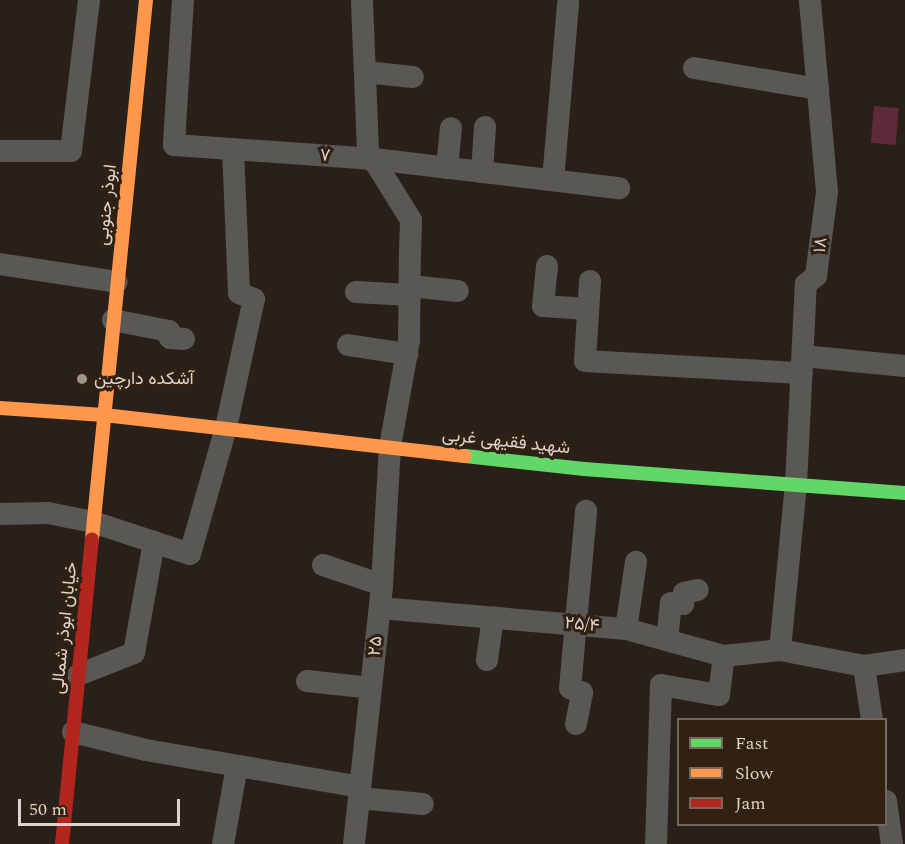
<!DOCTYPE html>
<html>
<head>
<meta charset="utf-8">
<style>
	body { margin:0 }
	#map { position:relative; width:905px; height:844px; overflow:hidden; background:#292119; font-family:Spectral,Vazirmatn,serif }
	div>[style] { position:absolute }
	.green>* { inset:0; background:#5f2b3b; transform-origin:0 0 }
	.street>* { height:22px; margin:-11px; padding:0 11px; transform-origin:11px; border-radius:11px; background:#595854 }
	.fast>* { height:14px; margin:-7px; padding:0 7px; transform-origin:7px; border-radius:7px; background:#63d668 }
	.slow>* { height:14px; margin:-7px; padding:0 7px; transform-origin:7px; border-radius:7px; background:#ff974d }
	.jam>* { height:14px; margin:-7px; padding:0 7px; transform-origin:7px; border-radius:7px; background:#b3261e }
	.dots>* { width:16px; height:16px; translate:-50% -50%; box-sizing:border-box; border:3px solid #302112; border-radius:50% }
	span { translate:-50% -50%; white-space:nowrap; text-align:center; line-height:1.15; -webkit-text-stroke:6px #302112; paint-order:stroke }
	.street-label { font-size:18px; color:#ddd3ca }
	.poi-label { font-size:18px; color:#ddd3ca }
	.left { translate:0 -50%; text-align:left }
	.legend { position:absolute; left:677px; top:718px; width:210px; height:108px; box-sizing:border-box; background:#302112; border:2px solid #75685c; margin:0; padding:8px 10px; list-style:none; font-size:18px; color:#ddd3ca }
	.legend li { display:flex; align-items:center; gap:12px; height:30px }
	.legend b { width:30px; border:2px solid #75685c }
	.scale { position:absolute; left:18px; top:799px; width:162px; height:27px; box-sizing:border-box; border:3px solid #ddd3ca; border-top:0; padding-left:8px; font-size:18px; line-height:21px; white-space:nowrap; color:#ddd3ca; -webkit-text-stroke:4px #302112; paint-order:stroke }
</style>
</head>
<body>
<div id="map">
	<div class="green">
		<i style="left:874px;top:106px;width:25px;height:37px;rotate:5deg"></i>
	</div>
	<div class="street">
		<i style="left:183px;top:0;width:145px;rotate:93.6deg"></i>
		<i style="left:174px;top:145px;width:200px;rotate:4deg"></i>
		<i style="left:374px;top:159px;width:247px;rotate:6.8deg"></i>
		<i style="left:694px;top:68px;width:126px;rotate:9.6deg"></i>
		<i style="left:365px;top:72px;width:48px;rotate:5.9deg"></i>
		<i style="left:0;top:151px;width:71px"></i>
		<i style="left:71px;top:151px;width:152px;rotate:-83.2deg"></i>
		<i style="left:447px;top:168px;width:40px;rotate:-84.3deg"></i>
		<i style="left:482px;top:172px;width:45px;rotate:-86.2deg"></i>
		<i style="left:553px;top:180px;width:177px;rotate:-85.1deg"></i>
		<i style="left:0;top:264px;width:118px;rotate:8.7deg"></i>
		<i style="left:547px;top:266px;width:40px;rotate:95.7deg"></i>
		<i style="left:543px;top:306px;width:45px;rotate:3.8deg"></i>
		<i style="left:590px;top:281px;width:80px;rotate:93.6deg"></i>
		<i style="left:585px;top:361px;width:217px;rotate:3.2deg"></i>
		<i style="left:410px;top:286px;width:48px;rotate:5.9deg"></i>
		<i style="left:356px;top:292px;width:54px;rotate:3.2deg"></i>
		<i style="left:113px;top:320px;width:57px;rotate:11.1deg"></i>
		<i style="left:169px;top:331px;width:7px;rotate:82deg"></i>
		<i style="left:170px;top:338px;width:14px;rotate:4deg"></i>
		<i style="left:348px;top:345px;width:60px;rotate:8.7deg"></i>
		<i style="left:803px;top:356px;width:102px;rotate:5.6deg"></i>
		<i style="left:0;top:514px;width:48px;rotate:-1.2deg"></i>
		<i style="left:48px;top:513px;width:46px;rotate:11.3deg"></i>
		<i style="left:93px;top:522px;width:102px;rotate:18.3deg"></i>
		<i style="left:190px;top:554px;width:131px;rotate:-74.1deg"></i>
		<i style="left:226px;top:428px;width:132px;rotate:-77.8deg"></i>
		<i style="left:254px;top:299px;width:16px;rotate:-158deg"></i>
		<i style="left:239px;top:293px;width:144px;rotate:-92.4deg"></i>
		<i style="left:323px;top:565px;width:62px;rotate:18.7deg"></i>
		<i style="left:380px;top:608px;width:247px;rotate:4.9deg"></i>
		<i style="left:626px;top:629px;width:102px;rotate:15.4deg"></i>
		<i style="left:724px;top:656px;width:56px;rotate:-6.1deg"></i>
		<i style="left:780px;top:650px;width:86px;rotate:10.8deg"></i>
		<i style="left:864px;top:666px;width:41px;rotate:-8.3deg"></i>
		<i style="left:626px;top:629px;width:68px;rotate:-81.5deg"></i>
		<i style="left:667px;top:640px;width:37px;rotate:-84deg"></i>
		<i style="left:671px;top:603px;width:12px;rotate:5deg"></i>
		<i style="left:683px;top:604px;width:11px;rotate:-85deg"></i>
		<i style="left:684px;top:593px;width:14px;rotate:-12deg"></i>
		<i style="left:780px;top:650px;width:166px;rotate:-84.5deg"></i>
		<i style="left:796px;top:485px;width:201px;rotate:-87.2deg"></i>
		<i style="left:806px;top:284px;width:13px;rotate:-39deg"></i>
		<i style="left:816px;top:276px;width:85px;rotate:-82.5deg"></i>
		<i style="left:827px;top:192px;width:193px;rotate:-95.1deg"></i>
		<i style="left:487px;top:660px;width:43px;rotate:-82.1deg"></i>
		<i style="left:864px;top:666px;width:55px;rotate:81.6deg"></i>
		<i style="left:78px;top:675px;width:60px;rotate:-21.4deg"></i>
		<i style="left:134px;top:653px;width:113px;rotate:-79.8deg"></i>
		<i style="left:307px;top:681px;width:64px;rotate:6.2deg"></i>
		<i style="left:576px;top:724px;width:32px;rotate:-79deg"></i>
		<i style="left:582px;top:693px;width:13px;rotate:-157deg"></i>
		<i style="left:570px;top:688px;width:178px;rotate:-84.8deg"></i>
		<i style="left:73px;top:732px;width:75px;rotate:13.9deg"></i>
		<i style="left:146px;top:750px;width:217px;rotate:9.8deg"></i>
		<i style="left:359px;top:798px;width:64px;rotate:5.4deg"></i>
		<i style="left:886px;top:801px;width:43px;rotate:82.1deg"></i>
		<i style="left:223px;top:844px;width:79px;rotate:-79.8deg"></i>
		<i style="left:354px;top:844px;width:261px;rotate:-83.8deg"></i>
		<i style="left:382px;top:585px;width:138px;rotate:-86.7deg"></i>
		<i style="left:390px;top:447px;width:109px;rotate:-79.9deg"></i>
		<i style="left:409px;top:340px;width:89px;rotate:-89.4deg"></i>
		<i style="left:410px;top:251px;width:31px;rotate:-88deg"></i>
		<i style="left:411px;top:220px;width:81px;rotate:-121.9deg"></i>
		<i style="left:368px;top:151px;width:151px;rotate:-92.3deg"></i>
		<i style="left:656px;top:844px;width:159px;rotate:-88.2deg"></i>
		<i style="left:661px;top:685px;width:59px;rotate:9.8deg"></i>
		<i style="left:719px;top:695px;width:39px;rotate:-83deg"></i>
	</div>
	<div class="fast">
		<i style="left:465px;top:456px;width:120px;rotate:6.2deg"></i>
		<i style="left:584px;top:469px;width:322px;rotate:4.3deg"></i>
	</div>
	<div class="slow">
		<i style="left:0;top:408px;width:104px;rotate:3.9deg"></i>
		<i style="left:104px;top:415px;width:363px;rotate:6.5deg"></i>
		<i style="left:92px;top:539px;width:542px;rotate:-84.28deg"></i>
	</div>
	<div class="jam">
		<i style="left:62px;top:844px;width:306px;rotate:-84.4deg"></i>
	</div>
	<div class="dots">
		<i style="left:82px;top:379px;background:#9e958c"></i>
	</div>
	<div class="street-label">
		<span style="left:325px;top:156px;rotate:4deg">۷</span>
		<span style="left:107px;top:205px;rotate:-84deg">ابوذر جنوبی</span>
		<span style="left:821px;top:245px;rotate:-83deg">۱۸</span>
		<span style="left:506px;top:442px;rotate:6deg">شهید فقیهی غربی</span>
		<span style="left:582px;top:625px;rotate:5deg">۲۵/۴</span>
		<span style="left:65px;top:628px;rotate:-84deg">خیابان ابوذر شمالی</span>
		<span style="left:376px;top:646px;rotate:-84deg">۲۵</span>
	</div>
	<div class="poi-label">
		<span class="left" style="left:94px;top:379px">آشکده دارچین</span>
	</div>
	<ul class="legend">
	<li><b style="height:8px;background:#63d668"></b>Fast</li>
	<li><b style="height:8px;background:#ff974d"></b>Slow</li>
	<li><b style="height:8px;background:#b3261e"></b>Jam</li>
	</ul>
	<div class="scale">50 m</div>
</div>
</body>
</html>
